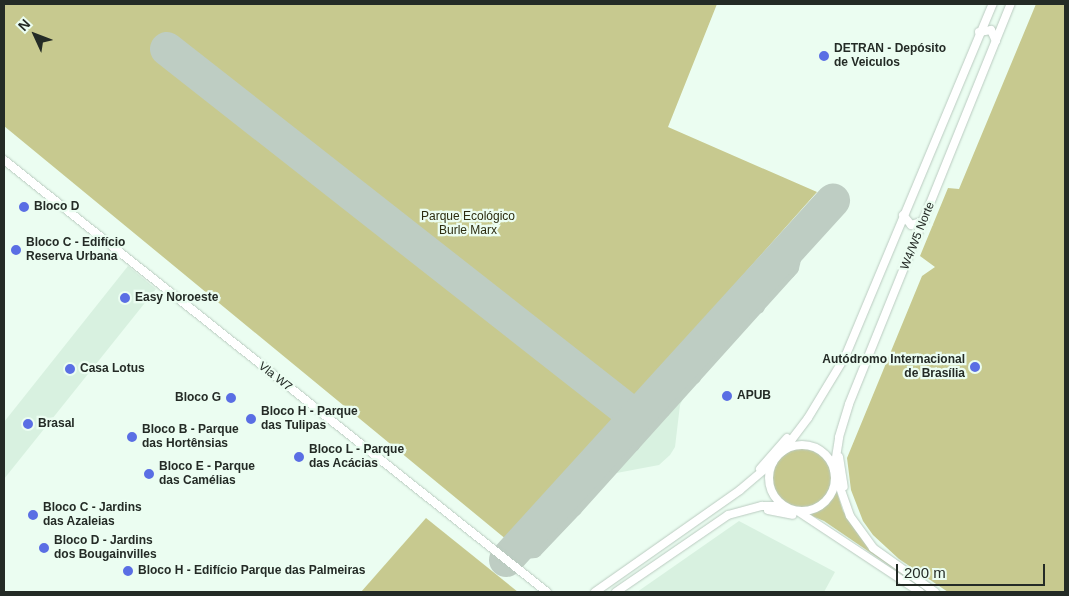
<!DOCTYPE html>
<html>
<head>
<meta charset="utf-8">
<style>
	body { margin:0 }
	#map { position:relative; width:1069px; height:596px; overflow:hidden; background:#ebfdf1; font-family:Helvetica,sans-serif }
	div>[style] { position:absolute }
	.built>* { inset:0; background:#d8f1e0 }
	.green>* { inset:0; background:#c7c98f }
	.round { border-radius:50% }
	.taxiway>* { height:14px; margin:-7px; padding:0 7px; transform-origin:7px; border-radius:7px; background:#becdc3 }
	.runway>* { height:34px; margin:-17px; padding:0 17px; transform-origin:17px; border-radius:17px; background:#becdc3 }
	.roads { filter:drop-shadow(0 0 1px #bacbc0) drop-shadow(0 0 1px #bacbc0) }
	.major>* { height:8px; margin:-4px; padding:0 4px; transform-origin:4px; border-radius:4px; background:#fff }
	.major>.ring { margin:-4px; padding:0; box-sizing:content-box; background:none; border:8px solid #fff; border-radius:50% }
	.dots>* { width:14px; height:14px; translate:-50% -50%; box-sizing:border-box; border:2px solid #ebfdf1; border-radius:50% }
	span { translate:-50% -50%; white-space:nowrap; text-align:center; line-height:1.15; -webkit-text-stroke:4.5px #ebfdf1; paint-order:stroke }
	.poi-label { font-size:12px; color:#242b26; font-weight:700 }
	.left { translate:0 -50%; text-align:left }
	.right { translate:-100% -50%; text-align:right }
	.park-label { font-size:12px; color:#2c2c10 }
	.street-label { font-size:12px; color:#242b26 }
	.frame { position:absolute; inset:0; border:5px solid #242b26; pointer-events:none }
	.north { position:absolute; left:10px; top:10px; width:50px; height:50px; -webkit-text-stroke:4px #ebfdf1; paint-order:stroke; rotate:313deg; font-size:14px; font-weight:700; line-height:20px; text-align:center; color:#242b26 }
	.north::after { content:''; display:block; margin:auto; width:18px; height:22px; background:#242b26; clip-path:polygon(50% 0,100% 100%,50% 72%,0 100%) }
	.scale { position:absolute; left:896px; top:564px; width:149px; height:22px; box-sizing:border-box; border:2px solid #242b26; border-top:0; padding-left:6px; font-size:15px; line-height:18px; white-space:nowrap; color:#242b26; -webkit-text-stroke:4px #ebfdf1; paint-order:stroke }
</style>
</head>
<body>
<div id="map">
	<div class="built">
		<i style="clip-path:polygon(128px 266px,156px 289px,4px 479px,4px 422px)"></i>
		<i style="clip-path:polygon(691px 381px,680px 405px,675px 447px,670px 455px,659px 465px,606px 475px)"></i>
		<i style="clip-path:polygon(739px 521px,835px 572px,824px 592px,637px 592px)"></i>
	</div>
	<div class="green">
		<i style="clip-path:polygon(4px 4px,717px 4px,668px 127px,817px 192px,507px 540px,4px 126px)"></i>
		<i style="clip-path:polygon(1036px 4px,1065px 4px,1065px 592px,948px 592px,899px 559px,873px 535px,863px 521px,851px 490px,847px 458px,922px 276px,935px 267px,920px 256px,948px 188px,959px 189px)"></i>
		<i class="round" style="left:771px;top:448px;width:60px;height:60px"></i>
		<i style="clip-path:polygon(836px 489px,843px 511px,870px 549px,933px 592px,928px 592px,824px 521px,807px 514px,826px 505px)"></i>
		<i style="clip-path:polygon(426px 518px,518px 592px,361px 592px)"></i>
	</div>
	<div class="taxiway">
		<i style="left:776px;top:263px;width:10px"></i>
		<i style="left:786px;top:263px;width:9px;rotate:72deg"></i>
		<i style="left:746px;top:296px;width:7px"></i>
		<i style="left:753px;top:296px;width:12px;rotate:66deg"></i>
		<i style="left:681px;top:367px;width:7px;rotate:8deg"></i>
		<i style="left:688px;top:368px;width:11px;rotate:56deg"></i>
		<i style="left:644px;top:408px;width:20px;rotate:6deg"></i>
		<i style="left:627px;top:427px;width:19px;rotate:72deg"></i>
		<i style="left:555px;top:506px;width:20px;rotate:9deg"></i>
		<i style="left:518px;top:547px;width:9px;rotate:36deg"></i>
		<i style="left:525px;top:552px;width:10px;rotate:-6deg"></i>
		<i style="left:535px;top:551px;width:58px;rotate:-46.4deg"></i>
		<i style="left:575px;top:509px;width:324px;rotate:-48deg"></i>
		<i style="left:792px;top:268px;width:32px;rotate:-77deg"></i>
	</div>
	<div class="runway">
		<i style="left:167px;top:49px;width:596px;rotate:38.12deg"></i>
		<i style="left:506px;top:560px;width:486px;rotate:-47.7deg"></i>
	</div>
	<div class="roads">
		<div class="major">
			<i style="left:979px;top:32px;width:12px;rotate:-9deg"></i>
			<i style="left:991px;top:30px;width:12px;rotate:66deg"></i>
			<i style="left:4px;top:160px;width:694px;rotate:38.51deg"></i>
			<i style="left:903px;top:215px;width:13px;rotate:51deg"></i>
			<i style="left:911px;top:225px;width:14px;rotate:-17deg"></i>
			<i class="ring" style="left:769px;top:445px;width:58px;height:58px"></i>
			<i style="left:783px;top:451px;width:41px;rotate:-52.9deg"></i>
			<i style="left:808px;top:418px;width:71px;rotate:-58.8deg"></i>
			<i style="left:845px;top:357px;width:383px;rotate:-67.3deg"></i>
			<i style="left:839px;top:457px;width:30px;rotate:81deg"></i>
			<i style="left:760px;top:469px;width:41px;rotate:-48.9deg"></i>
			<i style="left:834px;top:470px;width:33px;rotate:-81deg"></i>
			<i style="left:839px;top:437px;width:34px;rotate:-73deg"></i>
			<i style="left:849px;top:404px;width:432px;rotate:-68deg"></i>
			<i style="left:836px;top:476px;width:42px;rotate:70.7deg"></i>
			<i style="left:850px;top:516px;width:39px;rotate:54deg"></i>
			<i style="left:873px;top:548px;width:76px;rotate:35.4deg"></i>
			<i style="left:768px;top:510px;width:25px;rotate:11deg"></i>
			<i style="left:799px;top:512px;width:145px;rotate:33.5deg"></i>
			<i style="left:595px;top:592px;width:177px;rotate:-35.1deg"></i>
			<i style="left:740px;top:490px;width:43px;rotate:-40.3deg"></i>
			<i style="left:616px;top:592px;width:136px;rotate:-34.5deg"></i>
			<i style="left:728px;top:515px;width:35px;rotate:-15deg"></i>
			<i style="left:762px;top:506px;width:21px"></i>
		</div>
	</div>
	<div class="dots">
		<i style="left:824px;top:56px;background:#5a6ee4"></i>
		<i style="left:24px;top:207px;background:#5a6ee4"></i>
		<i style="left:16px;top:250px;background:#5a6ee4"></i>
		<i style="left:125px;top:298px;background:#5a6ee4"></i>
		<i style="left:975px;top:367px;background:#5a6ee4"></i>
		<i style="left:70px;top:369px;background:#5a6ee4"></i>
		<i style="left:727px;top:396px;background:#5a6ee4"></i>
		<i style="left:231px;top:398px;background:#5a6ee4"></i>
		<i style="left:251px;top:419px;background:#5a6ee4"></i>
		<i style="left:28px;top:424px;background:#5a6ee4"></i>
		<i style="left:132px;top:437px;background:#5a6ee4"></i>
		<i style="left:299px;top:457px;background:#5a6ee4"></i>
		<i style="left:149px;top:474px;background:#5a6ee4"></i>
		<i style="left:33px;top:515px;background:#5a6ee4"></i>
		<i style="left:44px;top:548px;background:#5a6ee4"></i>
		<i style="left:128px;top:571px;background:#5a6ee4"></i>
	</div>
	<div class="poi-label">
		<span class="left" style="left:834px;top:56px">DETRAN - Depósito<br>de Veiculos</span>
		<span class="left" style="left:34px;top:207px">Bloco D</span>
		<span class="left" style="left:26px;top:250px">Bloco C - Edifício<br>Reserva Urbana</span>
		<span class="left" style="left:135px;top:298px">Easy Noroeste</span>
		<span class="right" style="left:965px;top:367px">Autódromo Internacional<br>de Brasília</span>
		<span class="left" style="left:80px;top:369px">Casa Lotus</span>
		<span class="left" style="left:737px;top:396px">APUB</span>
		<span class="right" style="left:221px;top:398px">Bloco G</span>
		<span class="left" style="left:261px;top:419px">Bloco H - Parque<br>das Tulipas</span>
		<span class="left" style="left:38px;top:424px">Brasal</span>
		<span class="left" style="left:142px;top:437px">Bloco B - Parque<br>das Hortênsias</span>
		<span class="left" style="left:309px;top:457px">Bloco L - Parque<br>das Acácias</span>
		<span class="left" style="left:159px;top:474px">Bloco E - Parque<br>das Camélias</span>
		<span class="left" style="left:43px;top:515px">Bloco C - Jardins<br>das Azaleias</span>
		<span class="left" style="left:54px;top:548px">Bloco D - Jardins<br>dos Bougainvilles</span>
		<span class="left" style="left:138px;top:571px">Bloco H - Edifício Parque das Palmeiras</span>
	</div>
	<div class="park-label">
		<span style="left:468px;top:224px">Parque Ecológico<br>Burle Marx</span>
	</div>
	<div class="street-label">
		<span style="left:918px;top:236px;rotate:-68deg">W4/W5 Norte</span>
		<span style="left:275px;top:377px;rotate:38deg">Vla W7</span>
	</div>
	<div class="frame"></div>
	<div class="north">N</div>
	<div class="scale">200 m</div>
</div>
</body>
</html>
